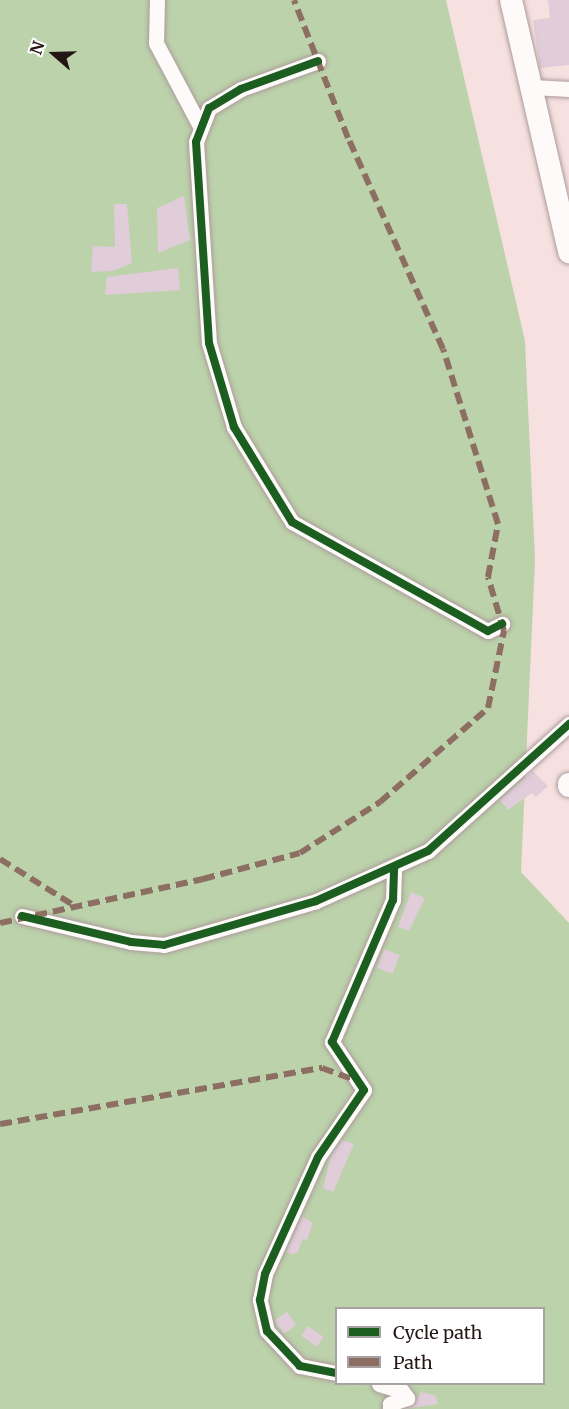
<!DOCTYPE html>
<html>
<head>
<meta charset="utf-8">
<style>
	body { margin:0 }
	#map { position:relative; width:569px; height:1409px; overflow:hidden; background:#f6e1e0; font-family:Merriweather,serif }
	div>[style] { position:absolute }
	.forest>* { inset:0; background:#bbd2aa }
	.building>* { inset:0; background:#e1ccd9; transform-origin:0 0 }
	.roads { filter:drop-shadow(0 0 2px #ac9c9b) drop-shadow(0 0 2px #ac9c9b) }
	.minor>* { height:15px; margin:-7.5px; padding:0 7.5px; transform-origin:7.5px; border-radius:7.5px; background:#fefafa }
	.secondary>* { height:22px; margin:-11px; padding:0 11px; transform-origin:11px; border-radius:11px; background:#fefafa }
	.quiet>* { height:6px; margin-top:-3px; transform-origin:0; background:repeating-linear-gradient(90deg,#8d6e63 0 12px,transparent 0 18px) }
	.cycleway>* { height:8px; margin:-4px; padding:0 4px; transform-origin:4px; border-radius:4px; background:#1b5e20 }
	span { translate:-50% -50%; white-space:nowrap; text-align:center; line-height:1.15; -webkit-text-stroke:4.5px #fff; paint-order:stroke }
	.legend { position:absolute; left:335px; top:1307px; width:210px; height:78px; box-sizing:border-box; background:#fff; border:2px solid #a8a2a2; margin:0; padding:8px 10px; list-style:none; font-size:18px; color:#251616 }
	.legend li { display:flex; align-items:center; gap:12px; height:30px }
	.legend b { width:30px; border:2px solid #a8a2a2 }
	.north { position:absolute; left:24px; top:24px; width:60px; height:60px; -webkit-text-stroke:4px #fff; paint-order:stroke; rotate:290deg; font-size:16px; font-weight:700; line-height:24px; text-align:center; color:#251616 }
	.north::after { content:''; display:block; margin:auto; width:21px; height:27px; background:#251616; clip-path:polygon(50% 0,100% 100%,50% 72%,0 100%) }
</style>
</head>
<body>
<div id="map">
	<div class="forest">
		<i style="clip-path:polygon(evenodd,0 0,446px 0,525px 341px,535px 560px,521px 872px,569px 923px,569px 1409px,0 1409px,0 0,336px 1308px,544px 1308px,544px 1384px,336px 1384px,336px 1308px)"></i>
	</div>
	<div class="building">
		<i style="clip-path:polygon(548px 0,569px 0,569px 65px,540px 68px,533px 20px,550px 18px)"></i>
		<i style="clip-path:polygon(184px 196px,190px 240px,158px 253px,157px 208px)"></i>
		<i style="clip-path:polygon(114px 204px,127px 204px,132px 263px,113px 271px,91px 272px,93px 246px,115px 247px)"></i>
		<i style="clip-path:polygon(178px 268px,180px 290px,105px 295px,107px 277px)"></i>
		<i style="clip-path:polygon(533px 771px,548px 786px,536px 797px,532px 793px,508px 810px,500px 800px)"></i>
		<i style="clip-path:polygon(411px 892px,425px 898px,409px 931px,398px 927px)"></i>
		<i style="left:384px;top:949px;width:17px;height:20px;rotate:21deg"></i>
		<i style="clip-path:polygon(342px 1140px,354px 1144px,333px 1192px,323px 1188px,331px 1155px)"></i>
		<i style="clip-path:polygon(302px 1216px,313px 1223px,307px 1240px,303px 1239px,297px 1253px,291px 1254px,286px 1252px)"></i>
		<i style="left:287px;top:1312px;width:16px;height:15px;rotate:55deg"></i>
		<i style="left:308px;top:1326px;width:19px;height:12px;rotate:35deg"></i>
		<i style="clip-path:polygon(421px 1392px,436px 1396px,438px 1404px,405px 1409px,414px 1404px)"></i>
	</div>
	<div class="roads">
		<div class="minor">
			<i style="left:157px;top:0;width:43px;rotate:91.3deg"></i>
			<i style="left:156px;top:43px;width:96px;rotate:62.1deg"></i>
			<i style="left:318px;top:61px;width:82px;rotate:160deg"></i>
			<i style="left:241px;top:89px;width:37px;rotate:149deg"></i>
			<i style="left:209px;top:108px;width:36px;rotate:111deg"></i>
			<i style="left:196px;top:142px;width:201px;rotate:86.3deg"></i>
			<i style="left:209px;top:343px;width:88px;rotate:73.4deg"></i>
			<i style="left:234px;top:427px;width:111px;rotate:58.6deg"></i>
			<i style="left:292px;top:522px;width:224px;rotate:29.1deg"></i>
			<i style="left:488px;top:631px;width:16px;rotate:-27deg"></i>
			<i style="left:532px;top:87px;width:37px;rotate:3deg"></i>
			<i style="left:22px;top:916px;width:112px;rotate:13.4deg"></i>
			<i style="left:131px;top:942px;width:33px;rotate:5deg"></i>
			<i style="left:164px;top:945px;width:158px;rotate:-16.1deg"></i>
			<i style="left:316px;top:901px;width:123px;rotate:-24.1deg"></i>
			<i style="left:428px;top:851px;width:190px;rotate:-42deg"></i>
			<i style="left:336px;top:1373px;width:37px;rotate:-169deg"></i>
			<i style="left:300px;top:1366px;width:48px;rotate:-133.3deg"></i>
			<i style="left:267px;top:1331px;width:32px;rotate:-103deg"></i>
			<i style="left:260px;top:1300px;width:26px;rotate:-79deg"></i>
			<i style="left:265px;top:1274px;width:128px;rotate:-65.6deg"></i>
			<i style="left:318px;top:1157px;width:81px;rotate:-55.5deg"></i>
			<i style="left:364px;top:1090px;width:58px;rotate:-123.7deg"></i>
			<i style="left:332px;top:1042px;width:155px;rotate:-66.8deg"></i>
			<i style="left:393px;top:900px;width:33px;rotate:-88deg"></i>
			<i style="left:379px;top:1384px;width:24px;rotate:17deg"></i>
			<i style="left:402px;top:1391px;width:9px;rotate:54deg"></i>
			<i style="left:407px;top:1398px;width:18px;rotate:161deg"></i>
			<i style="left:390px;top:1404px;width:5px;rotate:90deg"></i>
		</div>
		<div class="secondary">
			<i style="left:511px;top:0;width:259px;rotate:77deg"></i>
			<i style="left:569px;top:784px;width:2px;rotate:90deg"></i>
		</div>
	</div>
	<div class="quiet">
		<i style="left:0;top:859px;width:86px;rotate:32.2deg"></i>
		<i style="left:0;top:923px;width:208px;rotate:-12.2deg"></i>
		<i style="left:203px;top:879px;width:100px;rotate:-15deg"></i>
		<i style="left:300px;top:853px;width:95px;rotate:-32.5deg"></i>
		<i style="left:380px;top:802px;width:143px;rotate:-41deg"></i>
		<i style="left:488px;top:708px;width:79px;rotate:-78.3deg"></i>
		<i style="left:504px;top:631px;width:56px;rotate:-106.5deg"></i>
		<i style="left:488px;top:577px;width:54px;rotate:-79.3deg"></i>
		<i style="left:498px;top:524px;width:183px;rotate:-107.4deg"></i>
		<i style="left:443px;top:349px;width:231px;rotate:-114.2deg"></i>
		<i style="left:348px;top:138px;width:148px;rotate:-111.4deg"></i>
		<i style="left:0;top:1124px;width:327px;rotate:-9.9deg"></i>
		<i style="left:322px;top:1068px;width:35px;rotate:20deg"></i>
	</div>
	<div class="cycleway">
		<i style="left:318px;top:61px;width:82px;rotate:160deg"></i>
		<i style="left:241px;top:89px;width:37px;rotate:149deg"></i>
		<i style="left:209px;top:108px;width:36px;rotate:111deg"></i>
		<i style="left:196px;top:142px;width:201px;rotate:86.3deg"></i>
		<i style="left:209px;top:343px;width:88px;rotate:73.4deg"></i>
		<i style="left:234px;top:427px;width:111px;rotate:58.6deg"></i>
		<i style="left:292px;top:522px;width:224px;rotate:29.1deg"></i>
		<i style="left:488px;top:631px;width:16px;rotate:-27deg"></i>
		<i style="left:22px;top:916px;width:112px;rotate:13.4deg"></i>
		<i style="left:131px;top:942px;width:33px;rotate:5deg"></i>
		<i style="left:164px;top:945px;width:158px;rotate:-16.1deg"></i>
		<i style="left:316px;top:901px;width:123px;rotate:-24.1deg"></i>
		<i style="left:428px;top:851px;width:190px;rotate:-42deg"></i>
		<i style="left:336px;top:1373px;width:37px;rotate:-169deg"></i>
		<i style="left:300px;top:1366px;width:48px;rotate:-133.3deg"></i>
		<i style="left:267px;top:1331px;width:32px;rotate:-103deg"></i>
		<i style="left:260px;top:1300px;width:26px;rotate:-79deg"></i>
		<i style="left:265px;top:1274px;width:128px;rotate:-65.6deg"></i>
		<i style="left:318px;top:1157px;width:81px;rotate:-55.5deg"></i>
		<i style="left:364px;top:1090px;width:58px;rotate:-123.7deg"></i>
		<i style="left:332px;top:1042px;width:155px;rotate:-66.8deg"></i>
		<i style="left:393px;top:900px;width:33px;rotate:-88deg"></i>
	</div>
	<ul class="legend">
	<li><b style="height:8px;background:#1b5e20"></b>Cycle path</li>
	<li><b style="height:8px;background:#8d6e63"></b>Path</li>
	</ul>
	<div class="north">N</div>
</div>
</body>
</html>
